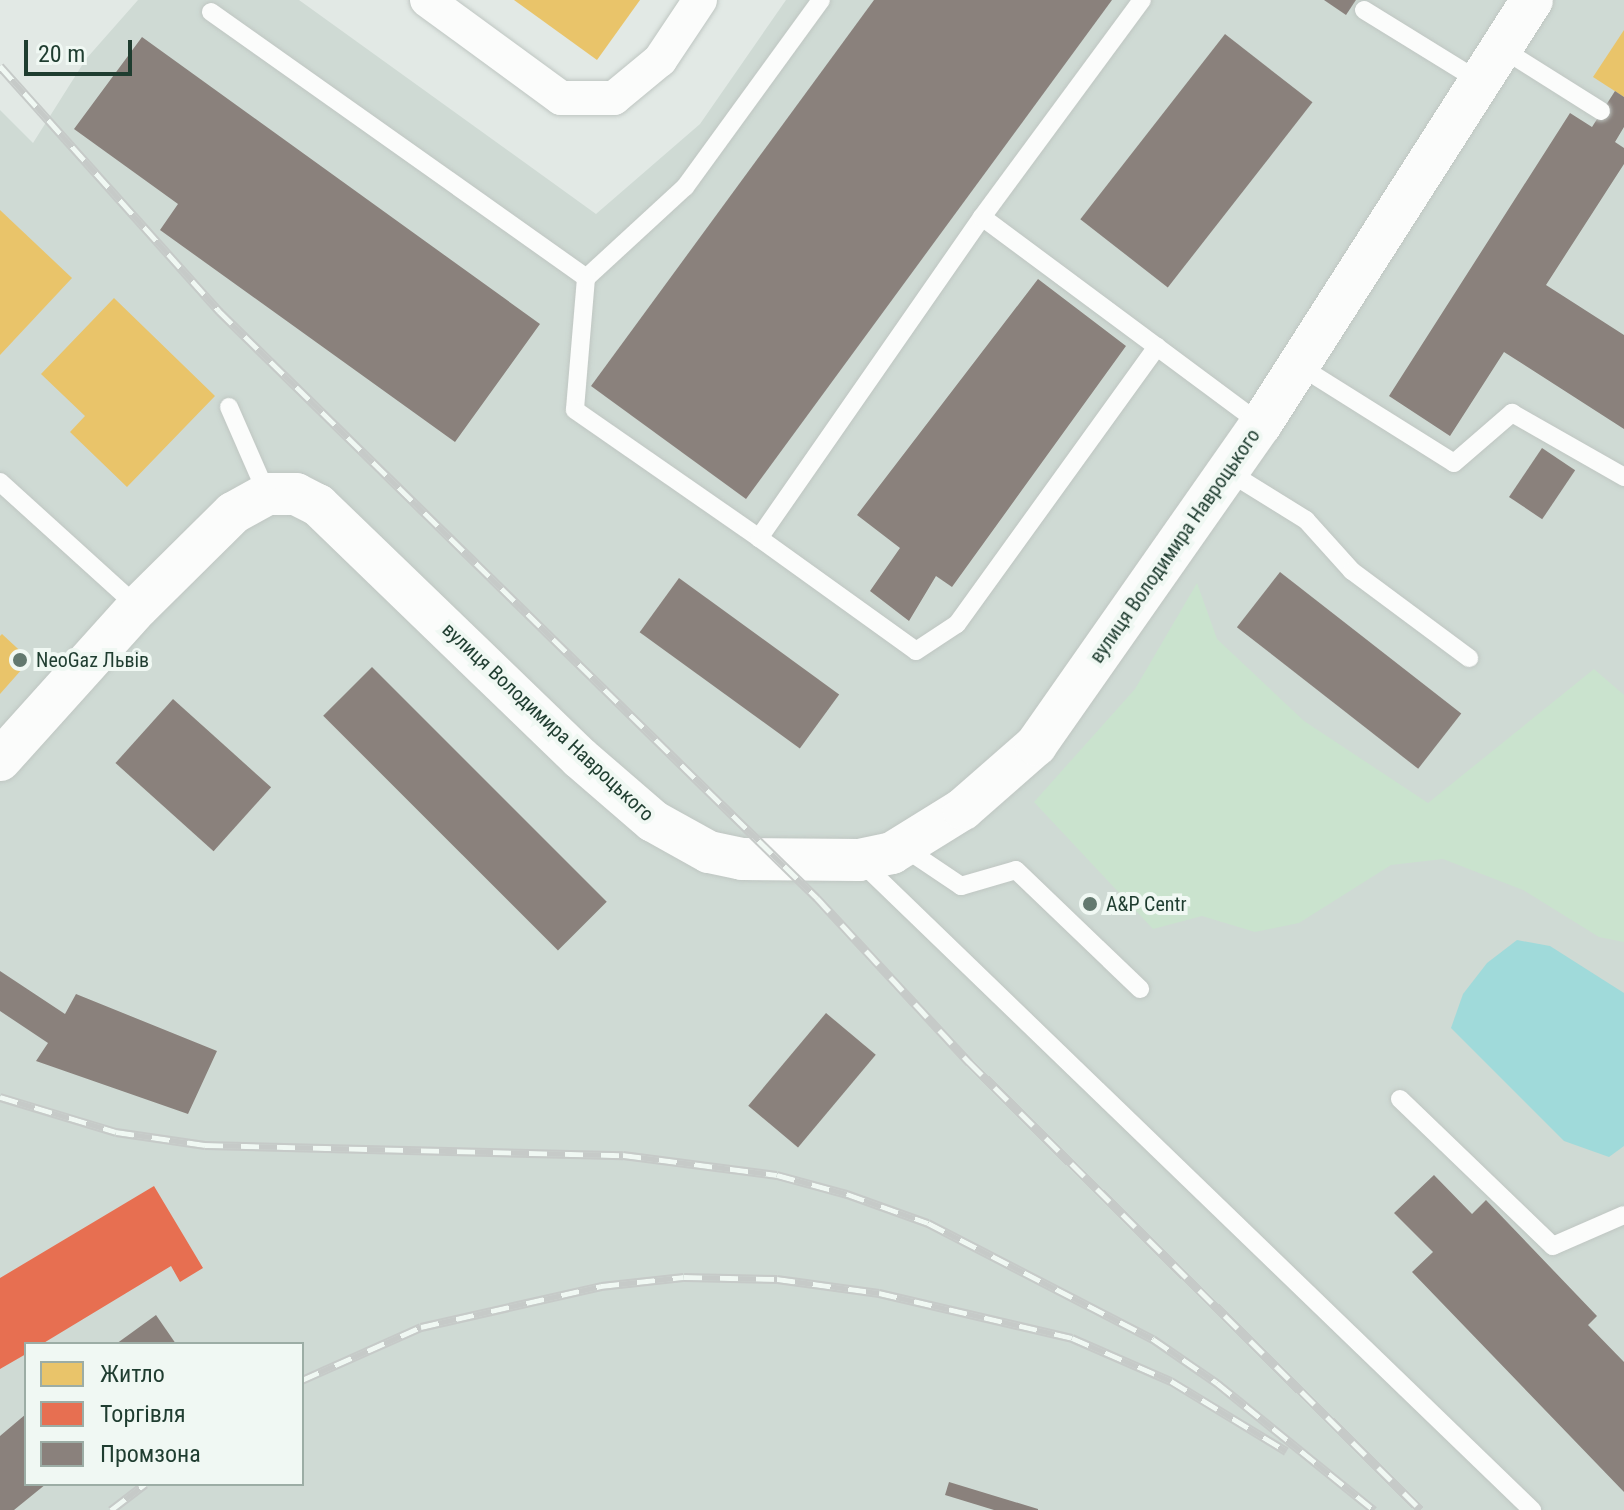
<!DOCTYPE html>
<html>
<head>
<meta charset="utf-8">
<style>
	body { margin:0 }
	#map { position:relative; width:1624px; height:1510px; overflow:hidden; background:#e2e9e5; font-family:"Roboto Condensed",sans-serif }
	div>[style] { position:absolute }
	.built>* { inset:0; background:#cfdad4 }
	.green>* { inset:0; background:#cae3ce }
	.water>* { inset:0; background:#a0dada }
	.homes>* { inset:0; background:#e9c46a }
	.shops>* { inset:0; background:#e76f51 }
	.industry>* { inset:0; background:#8a817c; transform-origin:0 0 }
	.roads { filter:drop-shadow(0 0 2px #bfc6c2) drop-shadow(0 0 2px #bfc6c2) }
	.service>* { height:18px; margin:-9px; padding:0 9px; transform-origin:9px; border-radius:9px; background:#fbfcfb }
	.minor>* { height:34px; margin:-17px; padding:0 17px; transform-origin:17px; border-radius:17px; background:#fbfcfb }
	.tertiary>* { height:42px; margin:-21px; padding:0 21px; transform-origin:21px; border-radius:21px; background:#fbfcfb }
	.rail>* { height:9px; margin-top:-4.5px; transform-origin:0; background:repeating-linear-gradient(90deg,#f0f8f3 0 18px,#c6cac8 0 36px); box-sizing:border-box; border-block:2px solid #c6cac8 }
	.dots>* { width:22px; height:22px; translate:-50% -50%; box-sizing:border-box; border:4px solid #f0f8f3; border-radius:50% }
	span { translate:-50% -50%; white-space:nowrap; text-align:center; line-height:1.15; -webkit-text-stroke:8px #f0f8f3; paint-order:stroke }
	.street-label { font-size:20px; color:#1f3d30 }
	.poi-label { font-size:20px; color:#1f3d30 }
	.left { translate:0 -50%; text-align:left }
	.legend { position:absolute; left:24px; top:1342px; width:280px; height:144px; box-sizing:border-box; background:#f0f8f3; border:2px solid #9cada5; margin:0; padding:10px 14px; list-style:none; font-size:24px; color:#1f3d30 }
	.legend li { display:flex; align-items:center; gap:16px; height:40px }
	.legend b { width:40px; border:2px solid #9cada5 }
	.scale { position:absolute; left:24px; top:40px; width:108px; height:36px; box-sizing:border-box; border:4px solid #1f3d30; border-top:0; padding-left:10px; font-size:24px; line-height:28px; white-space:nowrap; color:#1f3d30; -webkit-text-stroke:6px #f0f8f3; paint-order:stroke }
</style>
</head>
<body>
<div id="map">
	<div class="built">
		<i style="clip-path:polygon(evenodd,138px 0,299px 0,596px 214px,700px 124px,786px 0,1624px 0,1624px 1510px,0 1510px,0 110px,33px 143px,86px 59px,138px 0,26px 1344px,302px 1344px,302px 1484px,26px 1484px,26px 1344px)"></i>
	</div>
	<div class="green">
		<i style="clip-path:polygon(1197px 583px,1217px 639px,1304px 721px,1428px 803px,1594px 669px,1624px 695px,1624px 942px,1599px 937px,1523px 890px,1443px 859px,1391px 865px,1299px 923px,1255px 932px,1202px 916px,1153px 929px,1034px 802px,1135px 689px)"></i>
	</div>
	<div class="water">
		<i style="clip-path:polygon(1517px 940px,1550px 946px,1624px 993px,1624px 1146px,1609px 1157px,1564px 1141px,1451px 1028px,1463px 994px,1487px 963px)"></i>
	</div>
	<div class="homes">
		<i style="clip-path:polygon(514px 0,640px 0,597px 60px)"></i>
		<i style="clip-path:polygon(1624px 30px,1624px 97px,1593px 77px)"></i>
		<i style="clip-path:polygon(0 210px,72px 278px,0 355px)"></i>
		<i style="clip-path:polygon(114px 298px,215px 396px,127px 487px,70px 432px,85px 416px,41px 374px)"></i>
		<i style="clip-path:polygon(2px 634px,30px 660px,0 694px,0 636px)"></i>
	</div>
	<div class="shops">
		<i style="clip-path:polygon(154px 1186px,203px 1268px,180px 1282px,171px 1266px,42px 1344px,26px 1344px,26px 1354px,0 1369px,0 1278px)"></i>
	</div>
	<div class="industry">
		<i style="clip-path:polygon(874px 0,1112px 0,746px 499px,591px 386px)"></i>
		<i style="clip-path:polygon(1324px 0,1356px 0,1346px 15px)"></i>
		<i style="left:1225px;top:34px;width:111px;height:235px;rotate:38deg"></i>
		<i style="clip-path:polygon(142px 37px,540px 324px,455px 442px,160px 230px,178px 204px,74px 129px)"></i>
		<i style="clip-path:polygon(1615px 91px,1624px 97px,1624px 127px,1615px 142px,1624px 148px,1624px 164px,1546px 285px,1624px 335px,1624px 429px,1504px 352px,1450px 436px,1389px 396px,1570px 113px,1592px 127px)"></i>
		<i style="clip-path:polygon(1038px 279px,1126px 346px,952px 587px,936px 576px,909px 621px,870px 591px,900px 548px,857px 515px)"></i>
		<i style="left:1542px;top:448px;width:40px;height:59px;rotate:34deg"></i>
		<i style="left:1280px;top:572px;width:230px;height:70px;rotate:38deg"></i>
		<i style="left:679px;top:578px;width:198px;height:67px;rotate:36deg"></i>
		<i style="left:372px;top:667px;width:332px;height:69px;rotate:45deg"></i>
		<i style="left:173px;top:699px;width:132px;height:86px;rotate:42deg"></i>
		<i style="clip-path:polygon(0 971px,65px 1014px,76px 994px,217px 1051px,188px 1114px,36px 1061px,48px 1043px,0 1011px)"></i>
		<i style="left:826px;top:1013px;width:65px;height:121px;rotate:40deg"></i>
		<i style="clip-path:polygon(1434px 1175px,1472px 1214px,1486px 1200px,1597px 1316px,1588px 1325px,1624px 1362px,1624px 1492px,1412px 1272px,1433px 1252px,1394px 1213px)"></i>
		<i style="clip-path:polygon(156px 1315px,176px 1344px,116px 1344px)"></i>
		<i style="clip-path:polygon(26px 1414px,26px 1484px,46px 1484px,14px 1510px,0 1510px,0 1436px)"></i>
		<i style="clip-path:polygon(949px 1482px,1038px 1509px,1038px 1510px,994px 1510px,945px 1495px)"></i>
	</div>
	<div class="roads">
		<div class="service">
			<i style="left:821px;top:0;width:231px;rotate:126deg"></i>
			<i style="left:685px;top:187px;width:134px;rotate:137.4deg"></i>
			<i style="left:586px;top:278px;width:132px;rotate:94.8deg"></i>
			<i style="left:575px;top:410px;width:224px;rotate:34.8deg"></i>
			<i style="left:759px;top:538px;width:391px;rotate:-55.2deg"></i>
			<i style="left:1142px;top:0;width:270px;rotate:126.4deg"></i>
			<i style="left:982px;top:217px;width:347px;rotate:36.6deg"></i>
			<i style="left:1364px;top:10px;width:135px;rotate:31.7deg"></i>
			<i style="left:211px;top:12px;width:460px;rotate:35.3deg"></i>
			<i style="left:1501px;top:48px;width:118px;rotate:32.2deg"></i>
			<i style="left:1298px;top:365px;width:184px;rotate:32.1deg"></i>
			<i style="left:1454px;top:463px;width:77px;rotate:-40.8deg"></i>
			<i style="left:1512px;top:413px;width:129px;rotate:29.7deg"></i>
			<i style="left:229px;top:407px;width:95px;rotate:66.4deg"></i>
			<i style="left:1227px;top:471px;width:93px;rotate:31.8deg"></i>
			<i style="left:1306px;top:520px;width:69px;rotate:48deg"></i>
			<i style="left:1352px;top:571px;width:146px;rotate:36.6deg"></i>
			<i style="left:0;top:482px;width:186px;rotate:42.2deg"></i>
			<i style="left:759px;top:538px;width:193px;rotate:35.7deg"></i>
			<i style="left:916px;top:651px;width:49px;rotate:-33.4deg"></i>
			<i style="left:957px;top:624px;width:342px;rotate:-54.2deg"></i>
			<i style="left:903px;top:847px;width:70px;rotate:33.9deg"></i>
			<i style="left:961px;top:886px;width:57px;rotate:-16.2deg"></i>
			<i style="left:1016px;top:870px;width:172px;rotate:43.8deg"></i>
			<i style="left:861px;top:862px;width:933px;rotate:44deg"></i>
			<i style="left:1400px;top:1099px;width:212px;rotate:43.9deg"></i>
			<i style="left:1553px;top:1246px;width:77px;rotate:-23.6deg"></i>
		</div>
		<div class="minor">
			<i style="left:427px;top:0;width:166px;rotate:36.2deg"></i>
			<i style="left:561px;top:98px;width:53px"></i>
			<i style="left:614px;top:98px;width:60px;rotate:-39.6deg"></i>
			<i style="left:660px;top:60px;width:72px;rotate:-56.3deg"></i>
		</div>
		<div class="tertiary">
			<i style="left:0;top:760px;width:206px;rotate:-48deg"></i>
			<i style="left:138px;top:607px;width:134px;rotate:-44.7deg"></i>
			<i style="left:233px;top:513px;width:39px;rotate:-29deg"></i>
			<i style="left:267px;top:494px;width:29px"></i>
			<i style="left:296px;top:494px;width:25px;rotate:27deg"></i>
			<i style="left:318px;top:505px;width:364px;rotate:44deg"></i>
			<i style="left:580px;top:758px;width:96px;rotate:40.8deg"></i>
			<i style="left:653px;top:821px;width:64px;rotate:29deg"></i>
			<i style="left:709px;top:852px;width:34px;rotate:12deg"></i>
			<i style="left:742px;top:859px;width:117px;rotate:0.5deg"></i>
			<i style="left:859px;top:860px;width:34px;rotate:-12deg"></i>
			<i style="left:892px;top:853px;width:84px;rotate:-31.8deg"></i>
			<i style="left:963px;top:809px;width:97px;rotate:-41.2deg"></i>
			<i style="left:1036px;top:745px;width:392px;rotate:-55deg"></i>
			<i style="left:1261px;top:424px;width:503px;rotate:-57.42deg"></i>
		</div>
	</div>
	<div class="rail">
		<i style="left:0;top:66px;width:329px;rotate:48.2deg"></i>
		<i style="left:219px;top:311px;width:838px;rotate:44.47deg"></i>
		<i style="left:817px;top:898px;width:224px;rotate:47.2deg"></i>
		<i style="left:969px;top:1062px;width:636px;rotate:44.75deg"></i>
		<i style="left:0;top:1097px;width:121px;rotate:16.8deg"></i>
		<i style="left:116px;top:1132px;width:90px;rotate:8.3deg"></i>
		<i style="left:205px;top:1145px;width:418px;rotate:1.4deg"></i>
		<i style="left:623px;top:1155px;width:155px;rotate:7.4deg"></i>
		<i style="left:777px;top:1175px;width:73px;rotate:15.2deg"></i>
		<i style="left:847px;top:1194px;width:86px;rotate:19.7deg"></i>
		<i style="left:928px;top:1223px;width:253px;rotate:27.3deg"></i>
		<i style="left:1153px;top:1339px;width:78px;rotate:34.5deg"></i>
		<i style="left:1217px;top:1383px;width:202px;rotate:39deg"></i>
		<i style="left:302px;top:1380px;width:130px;rotate:-24deg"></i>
		<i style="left:421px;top:1327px;width:185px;rotate:-12.8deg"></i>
		<i style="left:601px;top:1286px;width:83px;rotate:-6.2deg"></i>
		<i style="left:684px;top:1277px;width:93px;rotate:1.2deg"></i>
		<i style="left:777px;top:1279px;width:103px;rotate:7.8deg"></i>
		<i style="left:879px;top:1293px;width:198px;rotate:13.1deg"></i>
		<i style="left:1072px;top:1338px;width:108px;rotate:23.5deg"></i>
		<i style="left:1171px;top:1381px;width:135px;rotate:31.3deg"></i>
		<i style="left:111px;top:1510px;width:43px;rotate:-37.4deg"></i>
	</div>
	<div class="dots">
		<i style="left:20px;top:660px;background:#63796f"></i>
		<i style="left:1090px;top:904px;background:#63796f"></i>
	</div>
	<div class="street-label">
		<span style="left:1175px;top:546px;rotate:-55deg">вулиця Володимира Навроцького</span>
		<span style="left:548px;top:722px;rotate:43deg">вулиця Володимира Навроцького</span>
	</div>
	<div class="poi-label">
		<span class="left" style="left:36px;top:660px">NeoGaz Львів</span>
		<span class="left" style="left:1106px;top:904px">A&amp;P Centr</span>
	</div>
	<ul class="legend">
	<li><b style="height:22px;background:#e9c46a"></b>Житло</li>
	<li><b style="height:22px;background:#e76f51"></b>Торгівля</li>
	<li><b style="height:22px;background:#8a817c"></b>Промзона</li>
	</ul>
	<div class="scale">20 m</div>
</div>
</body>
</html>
